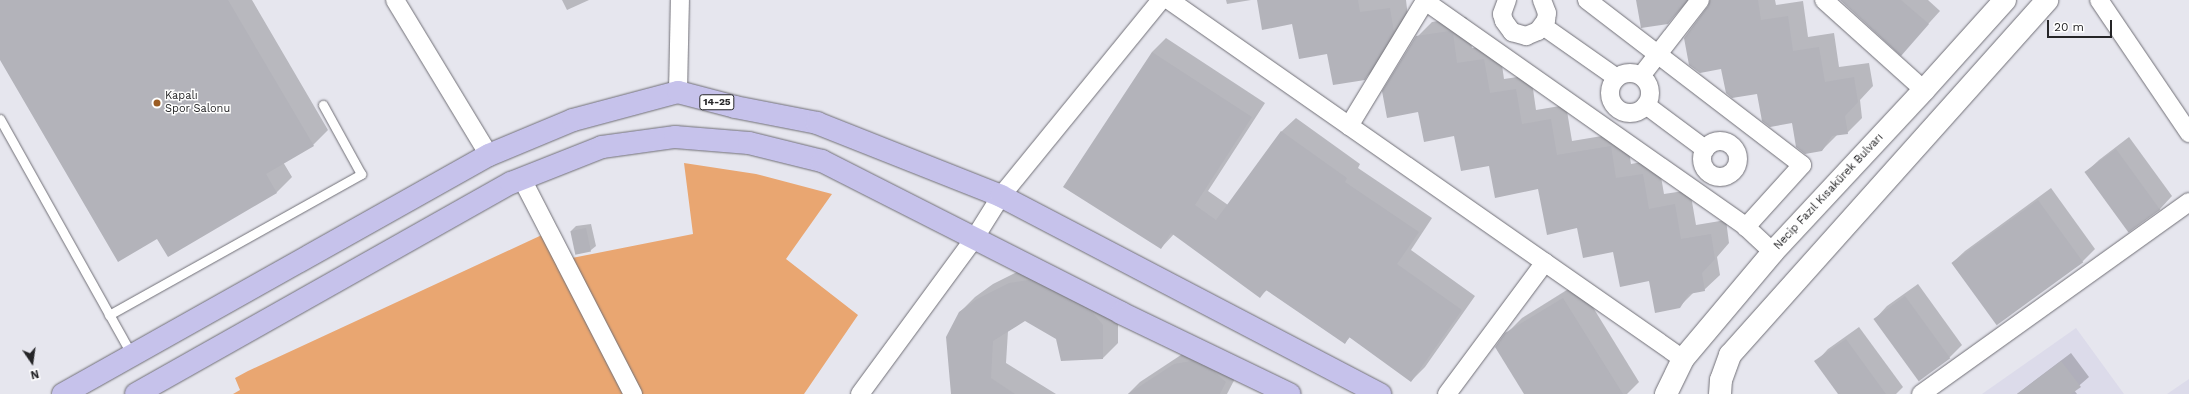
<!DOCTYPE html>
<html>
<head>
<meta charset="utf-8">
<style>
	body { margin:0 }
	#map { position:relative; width:2189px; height:394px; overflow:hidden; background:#e6e6ee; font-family:"Work Sans",sans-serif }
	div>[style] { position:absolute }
	.built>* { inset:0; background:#dcdbea }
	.green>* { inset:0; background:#e9a671 }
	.shadow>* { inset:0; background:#0003 }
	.building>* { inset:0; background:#b3b3ba; transform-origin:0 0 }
	.roads { filter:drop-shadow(0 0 1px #706f76) drop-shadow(0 0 1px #706f76) }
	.lane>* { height:9px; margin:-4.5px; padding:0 4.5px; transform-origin:4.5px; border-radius:4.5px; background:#fff }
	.street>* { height:18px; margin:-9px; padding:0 9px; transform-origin:9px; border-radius:9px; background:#fff }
	.street>.ring { margin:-9px; padding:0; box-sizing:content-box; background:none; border:18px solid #fff; border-radius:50% }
	.secondary>* { height:22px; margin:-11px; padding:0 11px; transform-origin:11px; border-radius:11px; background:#fff }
	.primary>* { height:22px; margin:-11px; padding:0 11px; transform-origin:11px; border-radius:11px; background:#c6c2eb }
	.dots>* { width:11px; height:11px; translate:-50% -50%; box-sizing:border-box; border:2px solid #fff; border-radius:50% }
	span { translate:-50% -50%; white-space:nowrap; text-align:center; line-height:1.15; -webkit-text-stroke:3px #fff; paint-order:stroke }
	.shield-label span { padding:1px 3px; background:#fff; border:1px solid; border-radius:3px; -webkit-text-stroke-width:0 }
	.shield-label { font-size:10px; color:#252527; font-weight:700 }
	.poi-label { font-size:11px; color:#252527 }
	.left { translate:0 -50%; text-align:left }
	.street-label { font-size:11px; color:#252527 }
	.north { position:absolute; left:12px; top:342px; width:40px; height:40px; -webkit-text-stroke:3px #fff; paint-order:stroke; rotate:167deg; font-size:11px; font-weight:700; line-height:16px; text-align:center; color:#252527 }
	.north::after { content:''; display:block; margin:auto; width:14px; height:18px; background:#252527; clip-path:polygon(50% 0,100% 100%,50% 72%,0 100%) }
	.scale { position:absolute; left:2047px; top:20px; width:65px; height:18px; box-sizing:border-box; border:2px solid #252527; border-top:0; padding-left:5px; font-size:12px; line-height:14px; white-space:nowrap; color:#252527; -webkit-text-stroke:3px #fff; paint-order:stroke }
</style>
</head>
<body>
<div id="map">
	<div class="built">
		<i style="clip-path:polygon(2076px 328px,2124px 394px,1982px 394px)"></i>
		<i style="clip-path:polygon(2189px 379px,2189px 394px,2167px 394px)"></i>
	</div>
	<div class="green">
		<i style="clip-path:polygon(684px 163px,756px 174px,832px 194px,786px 259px,858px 315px,804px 394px,642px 394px,572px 258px,693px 234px)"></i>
		<i style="clip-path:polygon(544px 234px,624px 394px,233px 394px,240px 390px,235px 378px,248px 371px)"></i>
	</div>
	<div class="shadow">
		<i style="clip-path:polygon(0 0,252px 0,328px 130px,313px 145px,283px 162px,292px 177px,277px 192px,168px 255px,158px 238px,0 58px)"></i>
		<i style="clip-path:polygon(562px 0,589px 0,567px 10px)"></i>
		<i style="clip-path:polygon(1226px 0,1251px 0,1227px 4px)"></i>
		<i style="clip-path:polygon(1258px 0,1406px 0,1408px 17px,1380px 64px,1364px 79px,1328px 53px,1293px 23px)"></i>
		<i style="clip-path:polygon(1637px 0,1689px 0,1668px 23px)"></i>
		<i style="clip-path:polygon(1711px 0,1775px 0,1776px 5px,1803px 1px,1808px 37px,1834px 33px,1839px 67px,1869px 63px,1873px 86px,1860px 100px,1862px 118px,1847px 133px,1837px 135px,1822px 150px,1758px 93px,1709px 7px)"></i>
		<i style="clip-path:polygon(1841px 0,1928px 0,1940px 11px,1901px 54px)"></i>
		<i style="clip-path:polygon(1465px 17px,1467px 18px,1472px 48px,1499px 44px,1504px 79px,1531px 75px,1536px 110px,1566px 105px,1572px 141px,1626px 132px,1631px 164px,1658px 159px,1664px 194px,1690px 190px,1696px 225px,1726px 220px,1729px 243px,1717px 257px,1720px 275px,1704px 290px,1694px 292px,1679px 307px,1614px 251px,1578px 227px,1539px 188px,1490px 165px,1455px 135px,1417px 37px,1432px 22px)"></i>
		<i style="clip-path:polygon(1166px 38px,1265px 103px,1208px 191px,1228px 205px,1282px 131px,1296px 118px,1360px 164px,1358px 168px,1432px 218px,1411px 250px,1475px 296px,1425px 367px,1411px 381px,1350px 337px,1345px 343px,1267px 290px,1260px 296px,1174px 234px,1161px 248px,1152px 52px)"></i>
		<i style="clip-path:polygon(2129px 137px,2172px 196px,2160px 209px,2129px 231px,2086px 172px,2099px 160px)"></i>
		<i style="clip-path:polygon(2051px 188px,2095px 249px,2083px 261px,1997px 324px,1952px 263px,1965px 251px)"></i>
		<i style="clip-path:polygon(591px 224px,596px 246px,591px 250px,576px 253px,571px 231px,576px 226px)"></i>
		<i style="clip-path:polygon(1025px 268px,1118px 310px,1118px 343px,1103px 358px,1057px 338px,1025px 320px,1008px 331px,1006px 363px,1056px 394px,952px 394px,960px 312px,975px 297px,993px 284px)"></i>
		<i style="clip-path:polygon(1578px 283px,1639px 382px,1627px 394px,1526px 394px,1506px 334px,1522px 318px)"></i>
		<i style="clip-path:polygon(1918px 284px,1962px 345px,1950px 357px,1919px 380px,1875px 319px,1887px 306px)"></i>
		<i style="clip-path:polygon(1859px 327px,1903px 387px,1896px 394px,1839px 394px,1816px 362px,1828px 349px)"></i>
		<i style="clip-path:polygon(1190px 349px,1241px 367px,1227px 394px,1128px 394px,1140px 382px)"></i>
		<i style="clip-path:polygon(2071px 353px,2089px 377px,2074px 390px,2077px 394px,2017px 394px)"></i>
	</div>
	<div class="building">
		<i style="clip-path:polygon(0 0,228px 0,314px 146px,266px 174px,277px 193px,168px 257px,157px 239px,118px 262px,0 60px)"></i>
		<i style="clip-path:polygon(1257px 0,1358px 0,1360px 12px,1390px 8px,1394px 32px,1365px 80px,1333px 85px,1327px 54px,1299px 59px,1292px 24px,1262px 30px)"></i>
		<i style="clip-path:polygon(1636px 0,1687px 0,1668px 24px,1641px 28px)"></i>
		<i style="clip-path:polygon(1710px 0,1758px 0,1761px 20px,1788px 16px,1793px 51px,1819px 47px,1825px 82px,1854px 77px,1858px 102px,1845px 116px,1848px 134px,1832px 136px,1822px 151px,1805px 154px,1796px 147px,1792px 123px,1770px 127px,1762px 121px,1757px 94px,1732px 98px,1726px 93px,1721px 69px,1700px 73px,1689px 65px,1684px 38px,1708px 6px)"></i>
		<i style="clip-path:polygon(1840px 0,1901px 0,1929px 24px,1901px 56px)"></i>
		<i style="clip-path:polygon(1450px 31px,1453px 33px,1457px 63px,1484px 59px,1490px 93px,1516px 89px,1522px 124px,1551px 119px,1557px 155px,1611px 146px,1616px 178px,1643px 174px,1649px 209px,1675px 204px,1681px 239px,1711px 234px,1715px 259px,1702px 273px,1705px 291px,1689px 294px,1680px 308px,1655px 313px,1649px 281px,1620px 287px,1613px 252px,1583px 258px,1577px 228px,1547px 235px,1538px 189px,1495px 198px,1489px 166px,1461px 171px,1454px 136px,1424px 142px,1418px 112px,1387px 118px,1382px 91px,1416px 36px)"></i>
		<i style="clip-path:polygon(1152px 52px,1252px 117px,1195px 205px,1216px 220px,1281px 131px,1347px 178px,1345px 182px,1419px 232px,1397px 264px,1462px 310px,1411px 382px,1349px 337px,1345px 344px,1266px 290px,1260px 298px,1171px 233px,1161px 249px,1063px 187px)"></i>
		<i style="left:2116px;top:149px;width:75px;height:39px;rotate:54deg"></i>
		<i style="left:2038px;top:200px;width:77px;height:107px;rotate:54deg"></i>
		<i style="left:586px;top:228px;width:24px;height:16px;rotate:78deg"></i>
		<i style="clip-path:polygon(1029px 280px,1093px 313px,1103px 325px,1103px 359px,1061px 361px,1056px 339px,1025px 321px,993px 341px,991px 378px,1015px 394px,951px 394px,946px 337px,959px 312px,977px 299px,1009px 283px)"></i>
		<i style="left:1905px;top:296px;width:77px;height:39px;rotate:54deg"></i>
		<i style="clip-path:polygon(1563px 298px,1623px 394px,1524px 394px,1495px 347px,1505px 333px)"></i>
		<i style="clip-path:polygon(1846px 339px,1886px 394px,1838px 394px,1814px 361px)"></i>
		<i style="clip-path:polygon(1192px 361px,1213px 371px,1226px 382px,1220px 394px,1128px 394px,1174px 364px)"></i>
		<i style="clip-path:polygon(2061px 361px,2081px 387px,2071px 394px,2017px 394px)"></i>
	</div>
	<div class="roads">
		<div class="lane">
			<i style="left:0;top:119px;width:270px;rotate:60.8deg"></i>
			<i style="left:109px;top:315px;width:289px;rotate:-29.2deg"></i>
			<i style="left:361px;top:174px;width:79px;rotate:-118.8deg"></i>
		</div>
		<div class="street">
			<i style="left:395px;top:0;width:181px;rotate:58.8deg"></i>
			<i style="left:1169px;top:0;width:627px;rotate:34.93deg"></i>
			<i style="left:1507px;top:0;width:15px;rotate:110deg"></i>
			<i style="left:1502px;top:14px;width:7px;rotate:74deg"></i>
			<i style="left:1504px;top:21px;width:14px;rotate:54deg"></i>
			<i style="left:1512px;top:32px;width:15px;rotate:16deg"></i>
			<i style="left:1526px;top:36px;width:13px;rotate:-23deg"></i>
			<i style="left:1538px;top:31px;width:14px;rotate:-54deg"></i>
			<i style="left:1546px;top:20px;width:7px;rotate:-82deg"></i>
			<i style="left:1547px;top:13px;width:14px;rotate:-111deg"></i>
			<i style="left:1587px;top:0;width:271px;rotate:37.5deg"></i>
			<i style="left:1802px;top:165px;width:84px;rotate:132.1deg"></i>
			<i style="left:1746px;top:227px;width:37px;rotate:43deg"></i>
			<i style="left:1824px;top:0;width:135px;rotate:42deg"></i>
			<i style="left:2099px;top:0;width:161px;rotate:55.9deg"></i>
			<i style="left:1543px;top:26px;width:90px;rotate:35.1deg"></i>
			<i class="ring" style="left:1610px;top:73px;width:22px;height:22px"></i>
			<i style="left:1641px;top:76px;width:96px;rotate:-52.2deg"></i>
			<i style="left:678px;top:92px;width:92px;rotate:-88.8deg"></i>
			<i style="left:1646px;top:105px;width:74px;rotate:36.7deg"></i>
			<i style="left:1349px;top:126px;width:146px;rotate:-58.7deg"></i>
			<i style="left:1425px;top:1px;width:393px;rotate:35.1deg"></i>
			<i class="ring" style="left:1702px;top:141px;width:18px;height:18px"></i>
			<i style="left:522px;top:179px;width:242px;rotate:62.7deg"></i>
			<i style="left:860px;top:394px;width:192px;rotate:-53.7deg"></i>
			<i style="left:974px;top:239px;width:51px;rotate:-57.9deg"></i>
			<i style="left:1001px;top:196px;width:253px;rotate:-50.8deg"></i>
			<i style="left:1447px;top:394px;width:164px;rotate:-53.4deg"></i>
			<i style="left:1921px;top:394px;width:330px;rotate:-35.6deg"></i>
		</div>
		<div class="secondary">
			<i style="left:1666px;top:394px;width:39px;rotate:-64deg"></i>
			<i style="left:1683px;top:359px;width:140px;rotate:-49.9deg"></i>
			<i style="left:1773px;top:252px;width:221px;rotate:-47deg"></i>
			<i style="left:1924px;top:90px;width:121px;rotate:-48deg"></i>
			<i style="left:1720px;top:394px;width:14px;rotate:-86deg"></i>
			<i style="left:1721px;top:380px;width:27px;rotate:-70deg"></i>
			<i style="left:1730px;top:355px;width:476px;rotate:-48.2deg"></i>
		</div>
		<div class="primary">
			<i style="left:63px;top:394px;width:488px;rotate:-29.3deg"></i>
			<i style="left:489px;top:155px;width:91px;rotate:-22.6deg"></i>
			<i style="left:573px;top:120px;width:109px;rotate:-14.9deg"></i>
			<i style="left:678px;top:92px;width:59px;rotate:14.7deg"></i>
			<i style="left:735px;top:107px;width:84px;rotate:11deg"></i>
			<i style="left:817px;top:123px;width:198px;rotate:21.6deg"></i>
			<i style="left:1001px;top:196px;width:428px;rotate:27.6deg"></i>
			<i style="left:136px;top:394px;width:430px;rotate:-29.4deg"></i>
			<i style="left:511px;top:183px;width:98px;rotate:-21.6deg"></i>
			<i style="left:602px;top:147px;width:74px;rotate:-7.8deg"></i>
			<i style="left:675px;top:137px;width:74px;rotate:4.6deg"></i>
			<i style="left:749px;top:143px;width:75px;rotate:13.9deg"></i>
			<i style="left:822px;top:161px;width:335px;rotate:26.9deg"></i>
			<i style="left:1121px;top:313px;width:187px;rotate:25.7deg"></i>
		</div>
	</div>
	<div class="dots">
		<i style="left:157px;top:103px;background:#9b5c23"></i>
	</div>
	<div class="shield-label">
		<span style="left:717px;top:102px">14-25</span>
	</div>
	<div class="poi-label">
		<span class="left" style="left:165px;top:103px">Kapalı<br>Spor Salonu</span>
	</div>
	<div class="street-label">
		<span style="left:1829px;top:192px;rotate:-47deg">Necip Fazıl Kısakürek Bulvarı</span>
	</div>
	<div class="north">N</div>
	<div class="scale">20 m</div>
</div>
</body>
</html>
